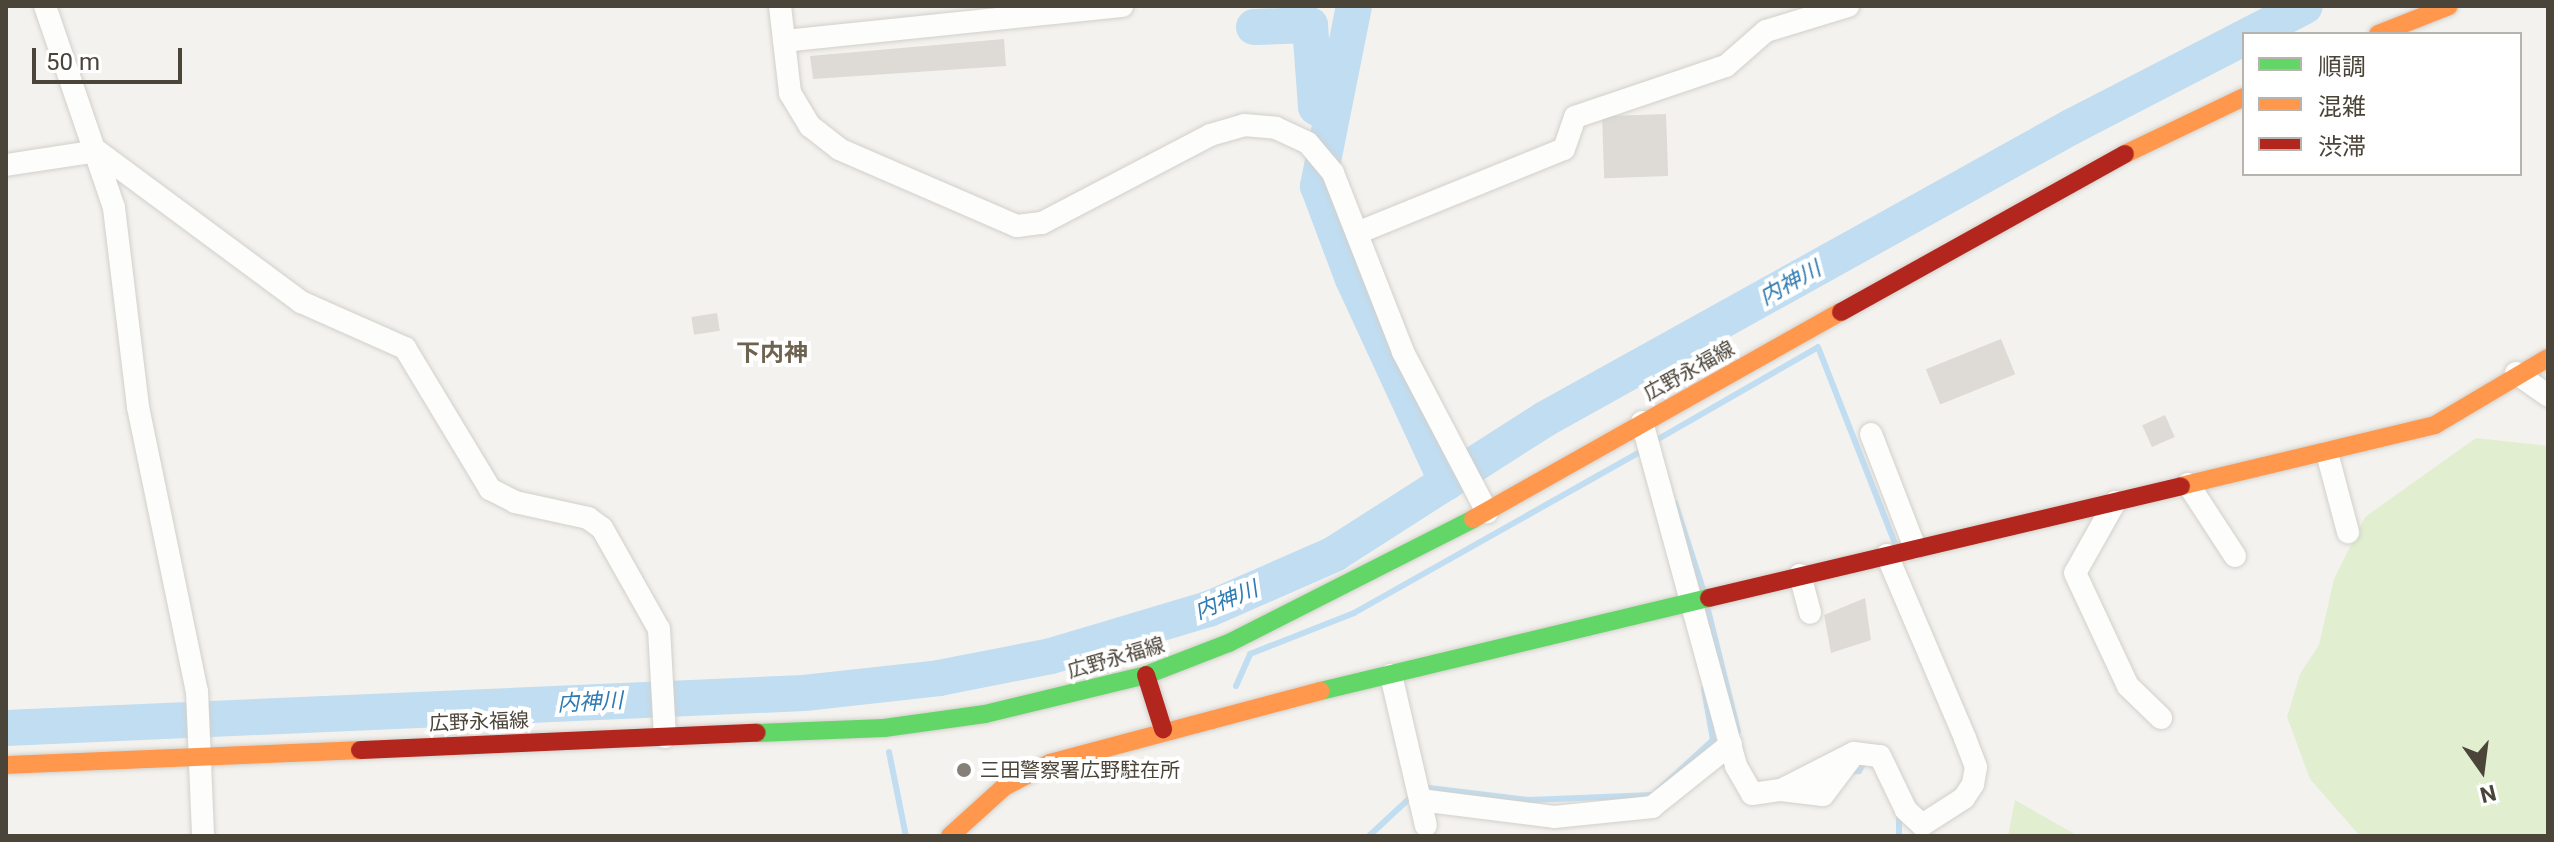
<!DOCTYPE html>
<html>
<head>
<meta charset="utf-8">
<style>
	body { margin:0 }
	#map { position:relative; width:2554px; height:842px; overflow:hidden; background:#f4f2ee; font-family:Roboto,"Noto Sans JP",sans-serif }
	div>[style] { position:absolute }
	.green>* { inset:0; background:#e1eecf }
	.stream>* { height:6px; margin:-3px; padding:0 3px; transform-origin:3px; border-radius:3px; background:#c0ddf1 }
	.river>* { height:36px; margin:-18px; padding:0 18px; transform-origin:18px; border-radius:18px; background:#c0ddf1 }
	.building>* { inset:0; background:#dedbd6; transform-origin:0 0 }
	.roads { filter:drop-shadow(0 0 2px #d2d0cb) drop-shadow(0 0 2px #d2d0cb) }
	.street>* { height:22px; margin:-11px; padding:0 11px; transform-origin:11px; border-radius:11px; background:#fdfdfc }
	.fast>* { height:18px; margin:-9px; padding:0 9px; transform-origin:9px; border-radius:9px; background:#63d668 }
	.slow>* { height:18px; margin:-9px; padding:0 9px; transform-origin:9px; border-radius:9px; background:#ff974d }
	.jam>* { height:18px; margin:-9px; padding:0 9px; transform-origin:9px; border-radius:9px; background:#b3261e }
	.dots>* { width:22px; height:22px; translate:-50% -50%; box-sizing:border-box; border:4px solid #fff; border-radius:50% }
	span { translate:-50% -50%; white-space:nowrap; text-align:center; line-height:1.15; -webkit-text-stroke:8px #fff; paint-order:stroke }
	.street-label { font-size:20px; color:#4b4439 }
	.poi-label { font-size:20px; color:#4b4439 }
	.left { translate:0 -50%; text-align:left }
	.water-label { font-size:22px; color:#2e7ab2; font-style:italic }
	.quarter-label { font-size:24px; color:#6e6250; font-weight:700 }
	.frame { position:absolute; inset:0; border:8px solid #4b4439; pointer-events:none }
	.legend { position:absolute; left:2242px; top:32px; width:280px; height:144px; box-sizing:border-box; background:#fff; border:2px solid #b7b4b0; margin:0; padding:10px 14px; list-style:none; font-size:24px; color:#4b4439 }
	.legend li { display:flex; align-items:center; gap:16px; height:40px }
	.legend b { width:40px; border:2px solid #b7b4b0 }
	.north { position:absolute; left:2442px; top:730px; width:80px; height:80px; -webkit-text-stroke:6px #fff; paint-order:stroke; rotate:166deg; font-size:22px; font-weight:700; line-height:32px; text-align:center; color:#4b4439 }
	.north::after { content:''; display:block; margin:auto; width:28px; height:36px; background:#4b4439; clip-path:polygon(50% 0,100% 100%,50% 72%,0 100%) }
	.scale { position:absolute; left:32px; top:48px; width:150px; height:36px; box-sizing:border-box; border:4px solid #4b4439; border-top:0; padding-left:10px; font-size:24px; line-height:28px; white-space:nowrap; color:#4b4439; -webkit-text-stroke:6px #fff; paint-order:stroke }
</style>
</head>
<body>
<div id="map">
	<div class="green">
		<i style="clip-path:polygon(2476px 438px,2548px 446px,2548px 836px,2360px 836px,2310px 779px,2287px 717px,2300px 674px,2319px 645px,2334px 579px,2365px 517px)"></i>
		<i style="clip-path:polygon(2015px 800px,2078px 836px,2008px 836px)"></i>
	</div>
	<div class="stream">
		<i style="left:1653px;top:442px;width:190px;rotate:-29.9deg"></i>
		<i style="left:1818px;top:347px;width:214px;rotate:68.6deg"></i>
		<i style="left:1675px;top:503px;width:94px;rotate:72deg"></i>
		<i style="left:1707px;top:606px;width:129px;rotate:76.1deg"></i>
		<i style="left:1236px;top:686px;width:35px;rotate:-66deg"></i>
		<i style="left:1250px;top:654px;width:112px;rotate:-21.5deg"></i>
		<i style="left:1354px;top:613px;width:334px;rotate:-29.4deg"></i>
		<i style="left:889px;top:752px;width:86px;rotate:78.6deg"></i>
		<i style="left:1847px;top:772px;width:12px;rotate:-5deg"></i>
		<i style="left:1859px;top:771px;width:12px;rotate:-59deg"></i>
		<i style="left:1421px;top:787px;width:109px;rotate:6.9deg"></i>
		<i style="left:1529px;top:800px;width:124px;rotate:-2.3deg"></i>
		<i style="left:1653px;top:795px;width:81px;rotate:-42.5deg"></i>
		<i style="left:1713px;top:740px;width:52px;rotate:-100deg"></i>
		<i style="left:1899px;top:812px;width:24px;rotate:90deg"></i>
		<i style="left:1369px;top:836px;width:60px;rotate:-43deg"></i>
	</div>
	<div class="river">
		<i style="left:1354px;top:6px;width:184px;rotate:101.3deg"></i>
		<i style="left:1318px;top:186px;width:99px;rotate:69.4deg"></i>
		<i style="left:1353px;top:279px;width:224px;rotate:65.2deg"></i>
		<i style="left:1254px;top:27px;width:56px;rotate:-2deg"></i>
		<i style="left:1310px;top:25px;width:82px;rotate:85.8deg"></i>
		<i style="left:1316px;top:107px;width:9px;rotate:32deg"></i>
		<i style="left:6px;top:728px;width:799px;rotate:-2.51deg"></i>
		<i style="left:804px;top:693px;width:136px;rotate:-6.3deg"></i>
		<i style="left:939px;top:678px;width:114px;rotate:-11.1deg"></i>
		<i style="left:1051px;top:656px;width:165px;rotate:-16.6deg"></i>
		<i style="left:1209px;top:609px;width:137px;rotate:-23.7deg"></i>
		<i style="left:1334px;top:554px;width:250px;rotate:-32.6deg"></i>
		<i style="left:1545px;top:419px;width:602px;rotate:-29.04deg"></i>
		<i style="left:2071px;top:127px;width:263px;rotate:-27.3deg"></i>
	</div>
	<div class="building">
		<i style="clip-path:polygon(1004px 39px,1006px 66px,813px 79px,810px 56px)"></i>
		<i style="left:1666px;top:114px;width:62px;height:64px;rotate:88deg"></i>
		<i style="left:717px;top:313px;width:18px;height:26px;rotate:81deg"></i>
		<i style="left:2001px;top:339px;width:38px;height:81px;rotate:68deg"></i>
		<i style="left:2165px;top:415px;width:24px;height:25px;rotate:66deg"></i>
		<i style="clip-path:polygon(1865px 598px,1871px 640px,1831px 653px,1824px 615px)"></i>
	</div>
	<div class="roads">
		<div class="street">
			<i style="left:45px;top:6px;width:213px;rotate:71.1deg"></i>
			<i style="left:114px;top:208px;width:200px;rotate:83.1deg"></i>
			<i style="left:138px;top:407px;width:290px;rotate:78.3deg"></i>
			<i style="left:197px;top:691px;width:145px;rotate:87.6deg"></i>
			<i style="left:780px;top:6px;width:88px;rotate:83.4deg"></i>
			<i style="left:790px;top:93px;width:39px;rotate:59deg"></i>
			<i style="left:810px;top:126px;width:37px;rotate:38deg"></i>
			<i style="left:839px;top:149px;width:194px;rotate:23.4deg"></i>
			<i style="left:1017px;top:226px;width:25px;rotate:-7deg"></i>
			<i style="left:1042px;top:223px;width:190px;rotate:-27.6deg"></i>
			<i style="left:1210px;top:135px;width:35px;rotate:-16deg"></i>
			<i style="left:1244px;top:125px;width:32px;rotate:5deg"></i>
			<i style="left:1276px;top:128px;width:35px;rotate:25deg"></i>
			<i style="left:1308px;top:143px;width:39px;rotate:50deg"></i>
			<i style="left:1333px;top:173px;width:192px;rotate:68.6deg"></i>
			<i style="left:1403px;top:352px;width:181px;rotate:62.3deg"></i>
			<i style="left:784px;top:41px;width:340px;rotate:-5.9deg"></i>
			<i style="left:6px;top:165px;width:92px;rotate:-8.7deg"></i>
			<i style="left:97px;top:151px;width:254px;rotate:36.5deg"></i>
			<i style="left:301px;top:302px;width:114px;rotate:23.9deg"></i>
			<i style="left:405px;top:348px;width:165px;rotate:58.9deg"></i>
			<i style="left:490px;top:489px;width:28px;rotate:27deg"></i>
			<i style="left:515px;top:502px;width:75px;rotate:12.4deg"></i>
			<i style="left:588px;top:518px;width:17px;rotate:36deg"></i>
			<i style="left:602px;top:528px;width:116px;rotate:60.6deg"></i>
			<i style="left:659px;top:629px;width:108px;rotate:86.8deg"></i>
			<i style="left:1357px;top:233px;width:223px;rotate:-22.1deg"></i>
			<i style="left:1564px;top:149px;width:34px;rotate:-71deg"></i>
			<i style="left:1575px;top:117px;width:159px;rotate:-18.7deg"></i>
			<i style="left:1726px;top:66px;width:53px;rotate:-41.2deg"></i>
			<i style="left:1766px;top:31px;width:86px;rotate:-17deg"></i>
			<i style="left:2516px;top:373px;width:39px;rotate:35deg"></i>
			<i style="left:1642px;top:422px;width:357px;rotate:74.7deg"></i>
			<i style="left:1736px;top:766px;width:32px;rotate:60deg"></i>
			<i style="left:1752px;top:794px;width:29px;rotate:-8deg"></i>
			<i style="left:1781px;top:790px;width:82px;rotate:-26.9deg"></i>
			<i style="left:1854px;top:753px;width:26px;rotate:7deg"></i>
			<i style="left:1880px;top:756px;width:60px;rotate:64.3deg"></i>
			<i style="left:1906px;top:810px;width:22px;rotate:43deg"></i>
			<i style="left:1922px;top:825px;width:50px;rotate:-32.7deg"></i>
			<i style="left:1964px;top:798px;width:17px;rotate:-57deg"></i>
			<i style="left:1973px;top:784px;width:17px;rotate:-80deg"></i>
			<i style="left:1976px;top:767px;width:31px;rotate:-111deg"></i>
			<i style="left:1965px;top:738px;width:199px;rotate:-113.1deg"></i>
			<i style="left:1871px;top:434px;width:122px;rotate:68.9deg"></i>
			<i style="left:2327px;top:453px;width:82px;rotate:75.1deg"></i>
			<i style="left:2188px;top:484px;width:86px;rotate:56.9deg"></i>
			<i style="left:2115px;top:502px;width:81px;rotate:119.4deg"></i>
			<i style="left:2075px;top:573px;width:125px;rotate:64.9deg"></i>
			<i style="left:2128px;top:686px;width:46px;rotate:44.1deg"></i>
			<i style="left:1800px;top:575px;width:39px;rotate:75deg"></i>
			<i style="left:1391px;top:675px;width:128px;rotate:76.9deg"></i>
			<i style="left:1420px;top:800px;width:135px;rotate:7.2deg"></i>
			<i style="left:1554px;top:817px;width:99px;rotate:-5.8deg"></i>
			<i style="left:1652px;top:807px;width:101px;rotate:-38.6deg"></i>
			<i style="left:1781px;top:790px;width:42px;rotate:6.8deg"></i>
			<i style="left:1823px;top:795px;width:51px;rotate:-52.9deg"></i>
			<i style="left:1420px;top:800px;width:26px;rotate:77deg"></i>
		</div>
		<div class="fast">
			<i style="left:1321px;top:691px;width:399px;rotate:-13.5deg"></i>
			<i style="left:757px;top:733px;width:127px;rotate:-2.3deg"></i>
			<i style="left:884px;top:728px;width:102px;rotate:-7.9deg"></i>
			<i style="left:985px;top:714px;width:166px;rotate:-13.6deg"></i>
			<i style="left:1146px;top:675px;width:89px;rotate:-21.1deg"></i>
			<i style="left:1229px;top:643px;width:274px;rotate:-26.9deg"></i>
		</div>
		<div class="slow">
			<i style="left:2378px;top:34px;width:76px;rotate:-21.5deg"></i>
			<i style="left:2125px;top:154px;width:132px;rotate:-25.6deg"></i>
			<i style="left:2181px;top:486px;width:261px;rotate:-13.5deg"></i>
			<i style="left:2435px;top:425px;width:131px;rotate:-30.7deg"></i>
			<i style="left:1473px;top:519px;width:422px;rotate:-29.4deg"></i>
			<i style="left:6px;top:765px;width:354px;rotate:-2.4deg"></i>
			<i style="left:950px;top:836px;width:73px;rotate:-42.2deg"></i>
			<i style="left:1004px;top:787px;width:52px;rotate:-27.6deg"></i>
			<i style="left:1050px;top:763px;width:280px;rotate:-14.9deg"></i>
		</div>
		<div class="jam">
			<i style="left:1841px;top:312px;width:325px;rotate:-29.1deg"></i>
			<i style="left:1709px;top:598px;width:485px;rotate:-13.3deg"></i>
			<i style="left:1146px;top:675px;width:57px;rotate:72.5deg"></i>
			<i style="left:360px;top:750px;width:397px;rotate:-2.5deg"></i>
		</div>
	</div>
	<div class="dots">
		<i style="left:964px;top:770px;background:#868178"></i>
	</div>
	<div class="street-label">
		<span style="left:1689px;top:371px;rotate:-29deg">広野永福線</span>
		<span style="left:1116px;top:658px;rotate:-16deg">広野永福線</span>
		<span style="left:479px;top:722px;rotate:-2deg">広野永福線</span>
	</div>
	<div class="poi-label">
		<span class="left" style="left:980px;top:770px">三田警察署広野駐在所</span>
	</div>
	<div class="water-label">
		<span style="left:1790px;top:283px;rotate:-29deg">内神川</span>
		<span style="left:1226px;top:600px;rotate:-22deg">内神川</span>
		<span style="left:590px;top:702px;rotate:-3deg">内神川</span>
	</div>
	<div class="quarter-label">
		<span style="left:772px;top:354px">下内神</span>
	</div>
	<div class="frame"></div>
	<ul class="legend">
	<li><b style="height:10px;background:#63d668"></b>順調</li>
	<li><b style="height:10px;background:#ff974d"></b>混雑</li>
	<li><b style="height:10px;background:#b3261e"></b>渋滞</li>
	</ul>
	<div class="north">N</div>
	<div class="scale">50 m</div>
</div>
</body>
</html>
